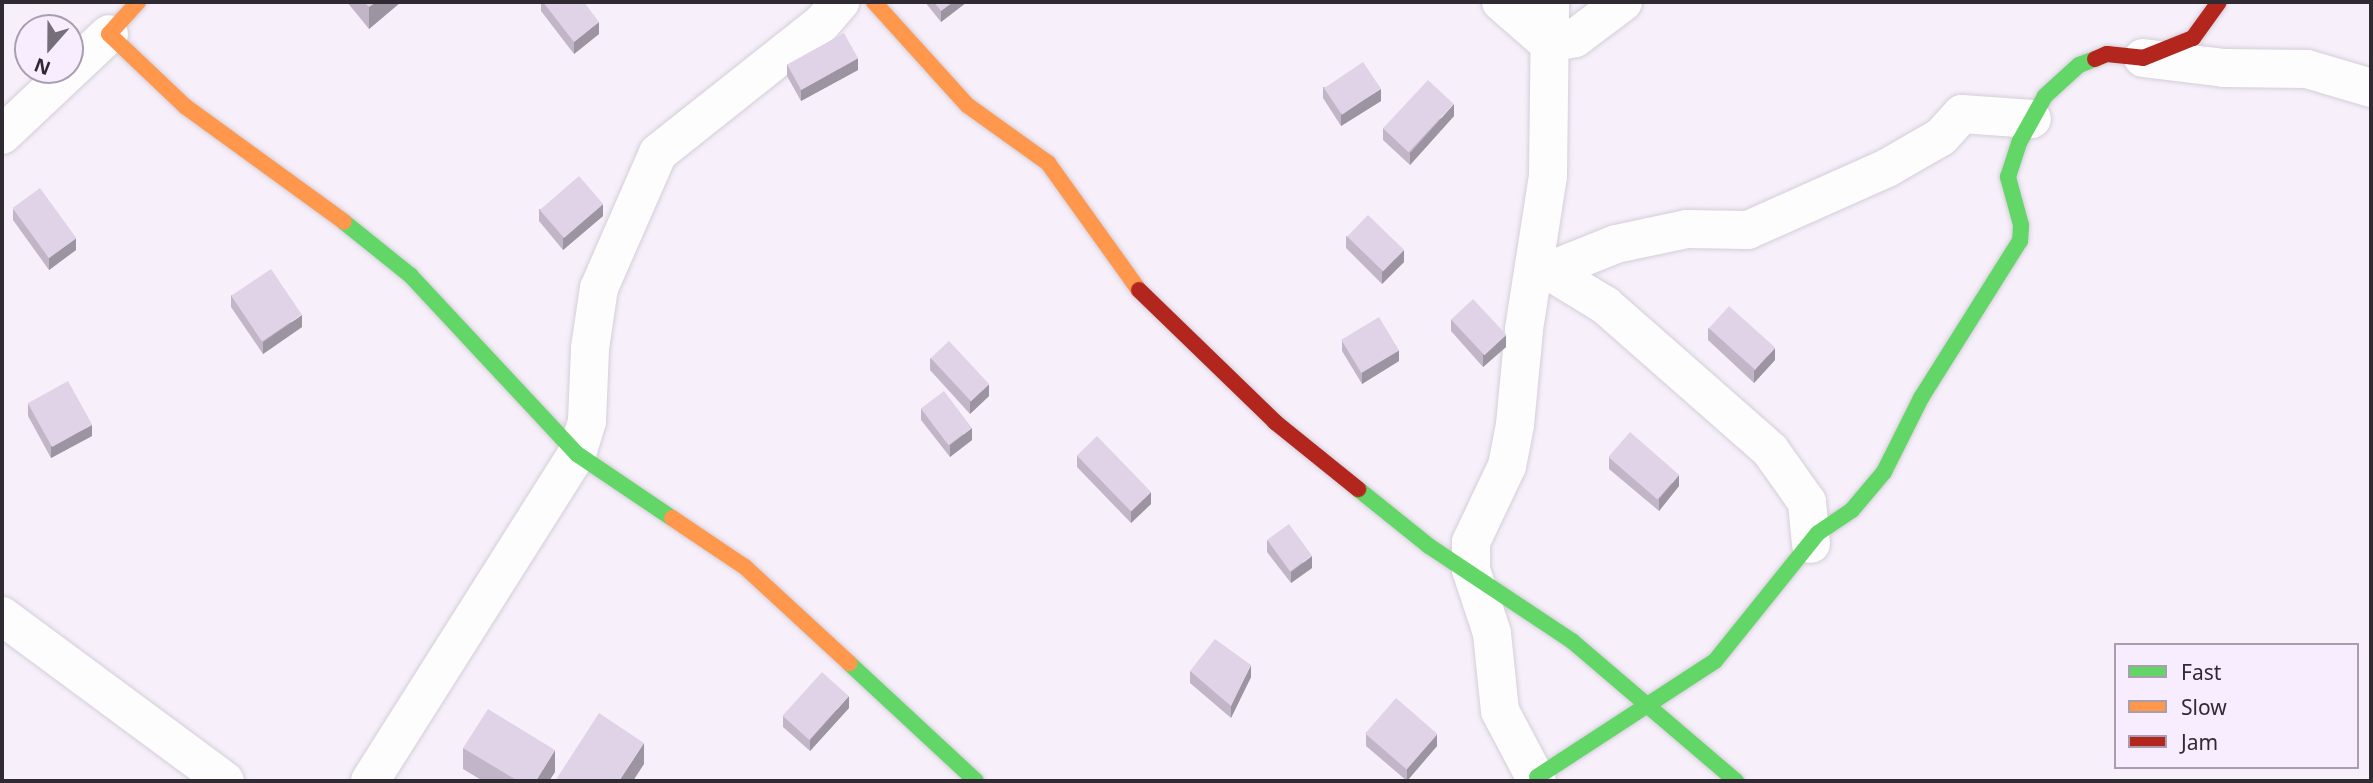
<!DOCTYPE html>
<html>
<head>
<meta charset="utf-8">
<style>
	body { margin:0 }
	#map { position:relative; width:2373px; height:783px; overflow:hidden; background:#f7f0fb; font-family:"Noto Sans",sans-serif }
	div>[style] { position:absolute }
	.roads { filter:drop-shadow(0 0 2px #d4ced8) drop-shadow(0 0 2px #d4ced8) }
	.street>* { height:38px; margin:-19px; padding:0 19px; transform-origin:19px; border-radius:19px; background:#fefdfe }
	.fast>* { height:16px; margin:-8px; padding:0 8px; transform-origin:8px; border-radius:8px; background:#63d668 }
	.slow>* { height:16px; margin:-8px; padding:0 8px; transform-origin:8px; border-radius:8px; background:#ff974d }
	.jam>* { height:16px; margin:-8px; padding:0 8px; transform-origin:8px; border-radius:8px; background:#b3261e }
	.wall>* { inset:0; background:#c1b5c7 }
	.shaded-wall>* { inset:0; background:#9d94a2 }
	.building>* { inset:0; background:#e0d3e7; transform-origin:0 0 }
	span { translate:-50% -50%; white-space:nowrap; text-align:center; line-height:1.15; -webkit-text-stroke:6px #f8ecff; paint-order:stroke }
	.frame { position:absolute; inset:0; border:4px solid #302a33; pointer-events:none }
	.legend { position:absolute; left:2114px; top:643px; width:245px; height:126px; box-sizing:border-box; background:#f8ecff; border:2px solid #a89ead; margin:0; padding:9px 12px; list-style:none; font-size:21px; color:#302a33 }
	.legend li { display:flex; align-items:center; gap:14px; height:35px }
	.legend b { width:35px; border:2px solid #a89ead }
	.north { position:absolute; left:14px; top:14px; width:70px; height:70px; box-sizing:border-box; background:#f8ecff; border:2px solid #a89ead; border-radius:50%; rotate:201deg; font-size:19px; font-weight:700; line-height:28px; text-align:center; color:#302a33 }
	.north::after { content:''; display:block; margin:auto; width:24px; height:32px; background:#766f79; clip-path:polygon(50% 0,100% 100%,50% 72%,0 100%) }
</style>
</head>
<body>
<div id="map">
	<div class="roads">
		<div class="street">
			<i style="left:1501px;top:2px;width:62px;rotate:41.1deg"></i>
			<i style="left:1548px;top:43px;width:27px;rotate:-10deg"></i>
			<i style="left:1575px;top:38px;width:60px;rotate:-36.9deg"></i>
			<i style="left:2143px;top:58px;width:82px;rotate:7deg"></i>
			<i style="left:2224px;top:68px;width:83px;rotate:0.7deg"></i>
			<i style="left:2307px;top:69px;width:67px;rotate:16.5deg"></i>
			<i style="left:2px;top:135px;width:147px;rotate:-43.3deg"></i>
			<i style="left:1549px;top:271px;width:66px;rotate:31.3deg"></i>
			<i style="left:1605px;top:305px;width:220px;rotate:41.3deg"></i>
			<i style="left:1770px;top:450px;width:64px;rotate:54.6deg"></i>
			<i style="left:1807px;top:502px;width:42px;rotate:84.6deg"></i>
			<i style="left:1534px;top:277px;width:88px;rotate:-21.9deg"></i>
			<i style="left:1616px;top:244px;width:73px;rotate:-11.9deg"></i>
			<i style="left:1687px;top:229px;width:61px;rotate:0.9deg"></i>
			<i style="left:1748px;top:230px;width:152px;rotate:-24deg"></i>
			<i style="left:1887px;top:168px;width:62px;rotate:-29.9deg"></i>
			<i style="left:1941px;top:137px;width:31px;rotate:-48deg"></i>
			<i style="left:1962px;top:114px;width:70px;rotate:4.1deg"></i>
			<i style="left:2px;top:616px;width:277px;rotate:36.5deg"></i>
			<i style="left:370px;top:781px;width:387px;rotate:-57.7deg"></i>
			<i style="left:577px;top:454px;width:34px;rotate:-73deg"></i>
			<i style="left:587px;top:421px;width:73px;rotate:-87.6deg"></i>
			<i style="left:590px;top:348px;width:61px;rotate:-81.5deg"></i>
			<i style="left:599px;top:288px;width:147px;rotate:-66.4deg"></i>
			<i style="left:658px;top:153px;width:209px;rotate:-38.4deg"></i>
			<i style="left:822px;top:23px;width:28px;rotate:-49deg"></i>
			<i style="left:1537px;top:781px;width:79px;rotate:-117.9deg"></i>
			<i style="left:1500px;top:711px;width:78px;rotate:-95.9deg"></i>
			<i style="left:1492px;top:633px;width:66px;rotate:-108.4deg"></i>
			<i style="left:1471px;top:570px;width:28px;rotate:-90deg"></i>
			<i style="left:1471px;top:542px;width:84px;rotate:-64.7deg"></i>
			<i style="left:1507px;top:466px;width:42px;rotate:-79deg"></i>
			<i style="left:1515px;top:425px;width:96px;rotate:-84.6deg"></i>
			<i style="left:1524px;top:329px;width:155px;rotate:-81.1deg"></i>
			<i style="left:1548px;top:176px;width:174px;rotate:-89.3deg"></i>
		</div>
		<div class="fast">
			<i style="left:344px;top:222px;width:85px;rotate:38.8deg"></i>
			<i style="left:410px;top:275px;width:245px;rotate:47deg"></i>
			<i style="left:577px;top:454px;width:115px;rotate:34deg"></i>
			<i style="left:1358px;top:489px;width:91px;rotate:38.8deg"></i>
			<i style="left:1429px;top:546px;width:172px;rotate:33.6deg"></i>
			<i style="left:1572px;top:641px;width:216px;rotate:40.5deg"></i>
			<i style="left:849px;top:663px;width:173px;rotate:42.9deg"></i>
			<i style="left:1537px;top:777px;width:212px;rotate:-33.1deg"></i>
			<i style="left:1715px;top:661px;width:164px;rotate:-51.2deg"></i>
			<i style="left:1818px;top:533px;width:41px;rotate:-34.1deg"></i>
			<i style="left:1852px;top:510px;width:50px;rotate:-49.9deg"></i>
			<i style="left:1884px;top:472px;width:83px;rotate:-63.4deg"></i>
			<i style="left:1921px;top:398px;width:186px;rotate:-57.8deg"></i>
			<i style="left:2020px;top:241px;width:16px;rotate:-86deg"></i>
			<i style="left:2021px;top:225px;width:50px;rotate:-105.2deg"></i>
			<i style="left:2008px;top:177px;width:38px;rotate:-72deg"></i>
			<i style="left:2020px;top:141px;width:51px;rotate:-60.9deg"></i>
			<i style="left:2045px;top:96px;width:46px;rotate:-42.4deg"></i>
			<i style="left:2079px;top:65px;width:17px;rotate:-21deg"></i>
		</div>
		<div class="slow">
			<i style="left:138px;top:2px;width:43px;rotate:132.2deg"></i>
			<i style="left:109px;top:34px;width:106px;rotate:43.5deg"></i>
			<i style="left:186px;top:107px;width:195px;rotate:36deg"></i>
			<i style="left:874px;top:2px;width:139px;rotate:47.9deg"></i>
			<i style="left:967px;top:105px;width:100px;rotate:35.6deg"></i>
			<i style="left:1048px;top:163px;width:156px;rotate:54.4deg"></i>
			<i style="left:672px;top:518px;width:88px;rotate:33.9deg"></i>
			<i style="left:745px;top:567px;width:142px;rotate:42.7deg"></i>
		</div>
		<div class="jam">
			<i style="left:2095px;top:59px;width:13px;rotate:-23deg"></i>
			<i style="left:2107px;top:54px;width:36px;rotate:6deg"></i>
			<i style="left:2143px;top:58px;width:54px;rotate:-21.8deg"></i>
			<i style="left:2193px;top:38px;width:44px;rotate:-54.2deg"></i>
			<i style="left:1139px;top:290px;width:190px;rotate:44.1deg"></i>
			<i style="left:1275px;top:422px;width:107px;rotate:38.9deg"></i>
		</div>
	</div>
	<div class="wall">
		<i style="clip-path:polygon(347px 2px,401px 2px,369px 29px)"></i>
		<i style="clip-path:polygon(541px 2px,584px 2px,599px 34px,574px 54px,541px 11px)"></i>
		<i style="clip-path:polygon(925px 2px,967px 2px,941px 22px)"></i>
		<i style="clip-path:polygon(787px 65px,858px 70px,801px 101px,787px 76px)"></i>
		<i style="clip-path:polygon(1323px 87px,1381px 101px,1341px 126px,1323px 98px)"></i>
		<i style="clip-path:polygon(1454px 116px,1410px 165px,1383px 140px,1383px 128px)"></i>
		<i style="clip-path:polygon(13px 209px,76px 250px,49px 270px,13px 220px)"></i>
		<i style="clip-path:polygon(539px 209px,603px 216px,563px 250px,539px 221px)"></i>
		<i style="clip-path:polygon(1346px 236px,1404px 262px,1382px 284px,1346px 248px)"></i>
		<i style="clip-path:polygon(231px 295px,302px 327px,263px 354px,231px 307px)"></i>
		<i style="clip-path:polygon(1451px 319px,1506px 347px,1483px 367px,1451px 331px)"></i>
		<i style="clip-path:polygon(1708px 328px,1775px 360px,1754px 383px,1708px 340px)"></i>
		<i style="clip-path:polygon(1342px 340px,1399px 361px,1362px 384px,1342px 351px)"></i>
		<i style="clip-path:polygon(930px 358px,989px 396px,970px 414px,930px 370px)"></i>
		<i style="clip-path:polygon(28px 404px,92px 436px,51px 458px,28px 416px)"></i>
		<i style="clip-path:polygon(921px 408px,972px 440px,950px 457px,921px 420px)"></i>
		<i style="clip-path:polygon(1077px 455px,1151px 504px,1131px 523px,1077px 467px)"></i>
		<i style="clip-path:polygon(1609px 457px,1679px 486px,1659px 511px,1609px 469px)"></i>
		<i style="clip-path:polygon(1267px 540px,1312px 568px,1291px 583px,1267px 552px)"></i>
		<i style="clip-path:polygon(1190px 671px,1251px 677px,1231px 718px,1190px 683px)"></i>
		<i style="clip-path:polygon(849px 708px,810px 751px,783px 727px,783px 716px)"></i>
		<i style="clip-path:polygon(1366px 734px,1437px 746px,1407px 781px,1366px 746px)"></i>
		<i style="clip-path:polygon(463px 748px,555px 772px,549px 781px,483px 781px,463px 769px)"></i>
	</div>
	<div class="shaded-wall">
		<i style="clip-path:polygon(376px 2px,401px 2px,369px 29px,369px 7px)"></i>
		<i style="clip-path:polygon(953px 2px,967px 2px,941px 22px,941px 11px)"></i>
		<i style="clip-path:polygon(599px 22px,599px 34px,574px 54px,574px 42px)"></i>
		<i style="clip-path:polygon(858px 58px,858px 70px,801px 101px,801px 90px)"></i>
		<i style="clip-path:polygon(1381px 89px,1381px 101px,1341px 126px,1341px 114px)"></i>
		<i style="clip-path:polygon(1454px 104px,1454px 116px,1410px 165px,1410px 153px)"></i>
		<i style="clip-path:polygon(603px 204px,603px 216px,563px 250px,563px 238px)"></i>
		<i style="clip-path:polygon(76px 238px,76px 250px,49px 270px,49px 258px)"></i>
		<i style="clip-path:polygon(1404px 250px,1404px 262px,1382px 284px,1382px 272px)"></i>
		<i style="clip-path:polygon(302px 315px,302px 327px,263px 354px,263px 342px)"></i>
		<i style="clip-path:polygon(1506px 335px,1506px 347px,1483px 367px,1483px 355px)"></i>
		<i style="clip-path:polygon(1775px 348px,1775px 360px,1754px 383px,1754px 371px)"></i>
		<i style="clip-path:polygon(1399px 350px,1399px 361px,1362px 384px,1362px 372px)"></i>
		<i style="clip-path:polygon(989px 384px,989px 396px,970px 414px,970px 402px)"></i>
		<i style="clip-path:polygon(92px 425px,92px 436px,51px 458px,51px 446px)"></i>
		<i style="clip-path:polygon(972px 428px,972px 440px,950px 457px,950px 445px)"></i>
		<i style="clip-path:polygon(1679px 475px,1679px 486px,1659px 511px,1659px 499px)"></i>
		<i style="clip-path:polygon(1151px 492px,1151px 504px,1131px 523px,1131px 511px)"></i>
		<i style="clip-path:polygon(1312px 556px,1312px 568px,1291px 583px,1291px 572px)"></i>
		<i style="clip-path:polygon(1251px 665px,1251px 677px,1231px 718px,1231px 706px)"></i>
		<i style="clip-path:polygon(849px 696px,849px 708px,810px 751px,810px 740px)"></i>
		<i style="clip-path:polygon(1437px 734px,1437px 746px,1407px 781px,1407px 769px)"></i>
		<i style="clip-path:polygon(644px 743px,644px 764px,633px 781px,619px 781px)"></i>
		<i style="clip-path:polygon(555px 750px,555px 772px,549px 781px,536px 781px)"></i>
	</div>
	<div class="building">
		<i style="clip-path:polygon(364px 2px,376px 2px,369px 7px)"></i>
		<i style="clip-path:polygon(543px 2px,584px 2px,599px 22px,574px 42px)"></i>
		<i style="clip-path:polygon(934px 2px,953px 2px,941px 11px)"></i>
		<i style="left:844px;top:33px;width:29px;height:65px;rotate:61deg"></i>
		<i style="left:1363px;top:62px;width:32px;height:47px;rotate:56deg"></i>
		<i style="left:1428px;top:80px;width:35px;height:66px;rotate:43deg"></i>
		<i style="left:579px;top:176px;width:37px;height:52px;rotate:49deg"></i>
		<i style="left:40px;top:188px;width:62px;height:34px;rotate:54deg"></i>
		<i style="left:1368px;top:215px;width:50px;height:30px;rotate:44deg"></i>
		<i style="left:271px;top:269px;width:55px;height:48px;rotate:56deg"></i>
		<i style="left:1473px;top:299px;width:49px;height:30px;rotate:47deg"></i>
		<i style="left:1729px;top:306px;width:62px;height:30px;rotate:42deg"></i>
		<i style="left:1379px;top:317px;width:39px;height:44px;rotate:59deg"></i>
		<i style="left:949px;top:341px;width:59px;height:25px;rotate:47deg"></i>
		<i style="left:68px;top:381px;width:50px;height:46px;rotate:61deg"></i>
		<i style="left:944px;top:391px;width:46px;height:29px;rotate:53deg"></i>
		<i style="left:1630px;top:432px;width:65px;height:33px;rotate:41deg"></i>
		<i style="left:1097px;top:436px;width:78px;height:28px;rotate:46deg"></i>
		<i style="left:1289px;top:524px;width:39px;height:27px;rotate:54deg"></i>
		<i style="clip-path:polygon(1215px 639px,1251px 665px,1231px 706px,1190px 671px)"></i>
		<i style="left:822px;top:672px;width:36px;height:59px;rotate:42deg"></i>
		<i style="left:1396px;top:698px;width:55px;height:47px;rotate:41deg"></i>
		<i style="clip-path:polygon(488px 709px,555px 750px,536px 781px,518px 781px,463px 748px)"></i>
		<i style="clip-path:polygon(599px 713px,644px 743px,619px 781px,555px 781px)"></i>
	</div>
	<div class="frame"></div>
	<ul class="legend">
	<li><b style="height:9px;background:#63d668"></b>Fast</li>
	<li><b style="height:9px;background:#ff974d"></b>Slow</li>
	<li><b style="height:9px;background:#b3261e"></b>Jam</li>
	</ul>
	<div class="north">N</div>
</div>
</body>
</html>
